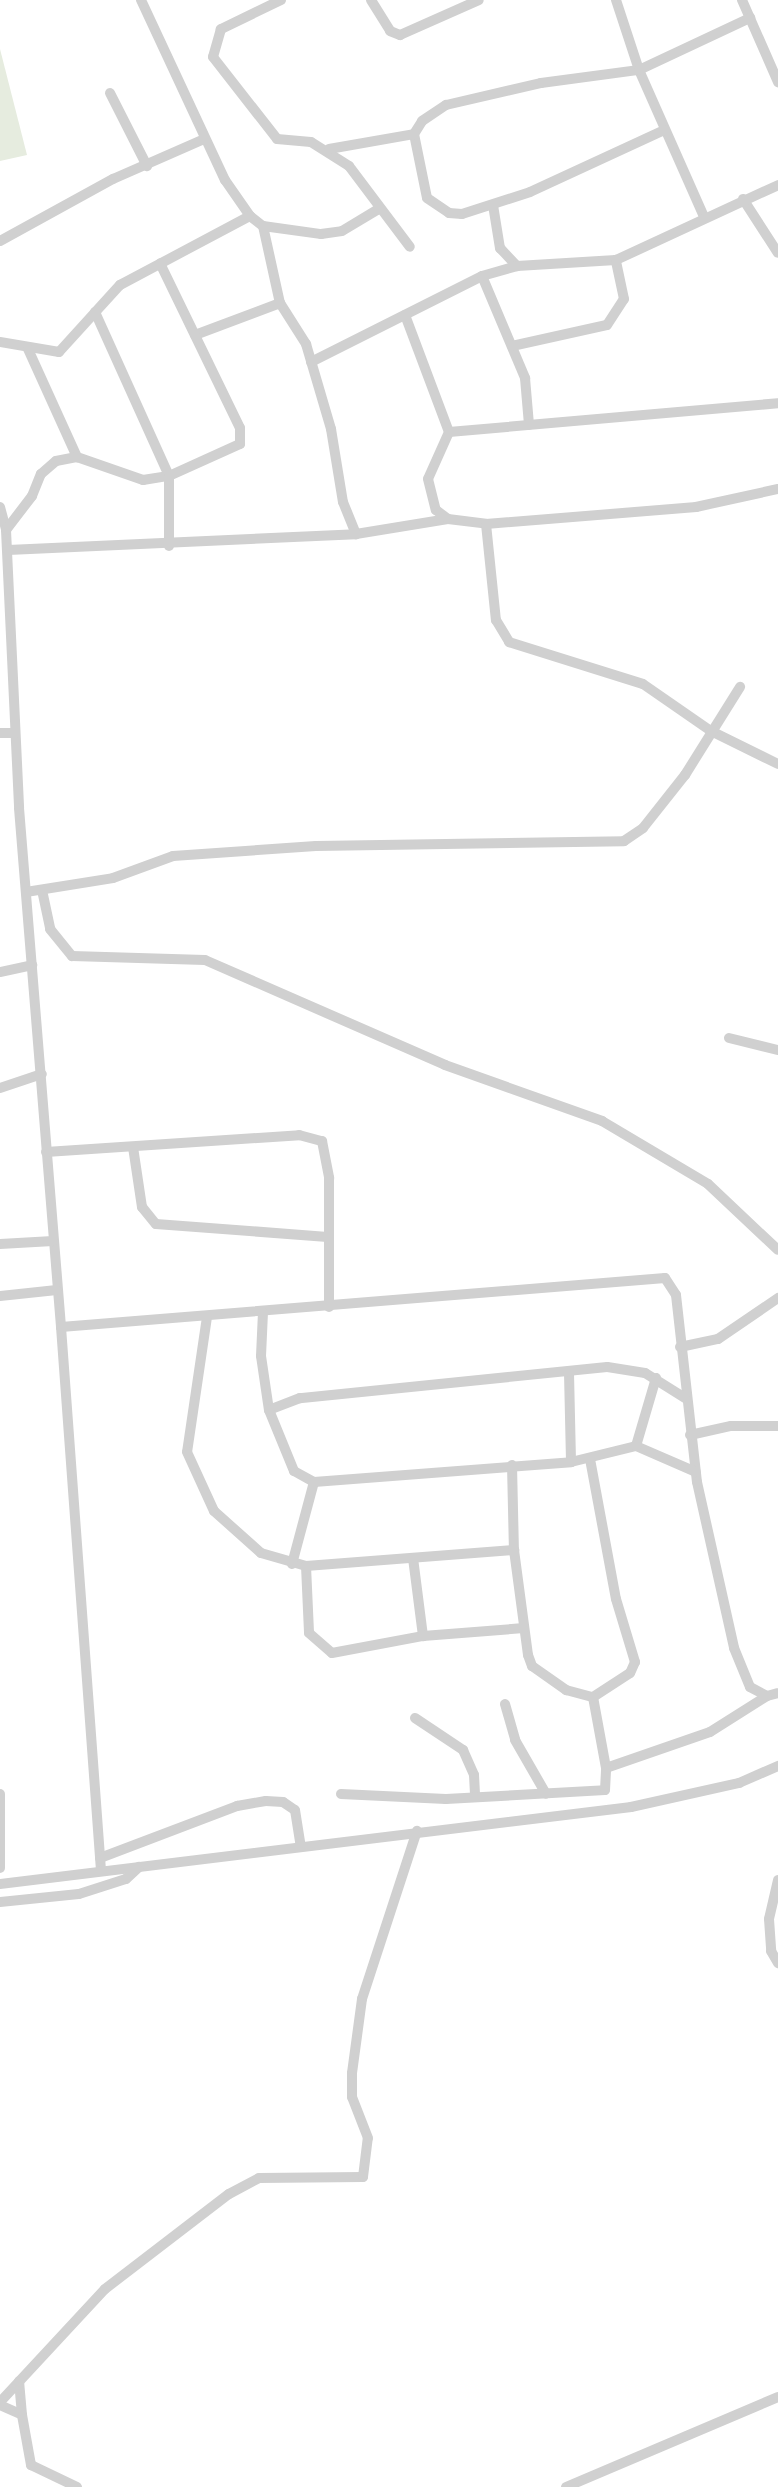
<!DOCTYPE html>
<html>
<head>
<meta charset="utf-8">
<style>
	body { margin:0 }
	#map { position:relative; width:778px; height:2487px; overflow:hidden; background:#fff; font-family:"IBM Plex Sans",sans-serif }
	div>[style] { position:absolute }
	.green>* { inset:0; background:#e6ecdf }
	.minor>* { height:10px; margin:-5px; padding:0 5px; transform-origin:5px; border-radius:5px; background:#d0d0d0 }
	span { translate:-50% -50%; white-space:nowrap; text-align:center; line-height:1.15; -webkit-text-stroke:7px #fff; paint-order:stroke }
</style>
</head>
<body>
<div id="map">
	<div class="green">
		<i style="clip-path:polygon(0 49px,27px 155px,0 161px)"></i>
	</div>
	<div class="minor">
		<i style="left:141px;top:0;width:199px;rotate:65deg"></i>
		<i style="left:225px;top:180px;width:44px;rotate:55.2deg"></i>
		<i style="left:250px;top:216px;width:16px;rotate:38deg"></i>
		<i style="left:263px;top:226px;width:59px;rotate:7.9deg"></i>
		<i style="left:321px;top:234px;width:21px;rotate:-8deg"></i>
		<i style="left:342px;top:231px;width:41px;rotate:-31deg"></i>
		<i style="left:281px;top:0;width:67px;rotate:154.2deg"></i>
		<i style="left:221px;top:29px;width:29px;rotate:106deg"></i>
		<i style="left:213px;top:57px;width:104px;rotate:52deg"></i>
		<i style="left:277px;top:139px;width:34px;rotate:5deg"></i>
		<i style="left:311px;top:142px;width:45px;rotate:32.3deg"></i>
		<i style="left:349px;top:166px;width:101px;rotate:53deg"></i>
		<i style="left:371px;top:0;width:36px;rotate:58deg"></i>
		<i style="left:390px;top:31px;width:11px;rotate:22deg"></i>
		<i style="left:400px;top:35px;width:86px;rotate:-23.9deg"></i>
		<i style="left:616px;top:0;width:74px;rotate:71.8deg"></i>
		<i style="left:639px;top:70px;width:161px;rotate:66.1deg"></i>
		<i style="left:742px;top:0;width:90px;rotate:66.3deg"></i>
		<i style="left:110px;top:93px;width:82px;rotate:63.1deg"></i>
		<i style="left:414px;top:134px;width:65px;rotate:78.5deg"></i>
		<i style="left:427px;top:198px;width:27px;rotate:34deg"></i>
		<i style="left:449px;top:213px;width:13px;rotate:4deg"></i>
		<i style="left:462px;top:214px;width:71px;rotate:-17.9deg"></i>
		<i style="left:530px;top:192px;width:148px;rotate:-24.8deg"></i>
		<i style="left:329px;top:149px;width:86px;rotate:-10deg"></i>
		<i style="left:414px;top:134px;width:15px;rotate:-58deg"></i>
		<i style="left:422px;top:121px;width:29px;rotate:-34deg"></i>
		<i style="left:446px;top:105px;width:98px;rotate:-13deg"></i>
		<i style="left:541px;top:83px;width:99px;rotate:-7.6deg"></i>
		<i style="left:639px;top:70px;width:123px;rotate:-25.1deg"></i>
		<i style="left:743px;top:199px;width:64px;rotate:57.1deg"></i>
		<i style="left:493px;top:205px;width:44px;rotate:80.8deg"></i>
		<i style="left:500px;top:248px;width:25px;rotate:47deg"></i>
		<i style="left:263px;top:226px;width:79px;rotate:77.6deg"></i>
		<i style="left:280px;top:303px;width:49px;rotate:57.6deg"></i>
		<i style="left:306px;top:344px;width:89px;rotate:73.6deg"></i>
		<i style="left:331px;top:429px;width:74px;rotate:80.7deg"></i>
		<i style="left:343px;top:502px;width:35px;rotate:68deg"></i>
		<i style="left:356px;top:534px;width:93px;rotate:-9.3deg"></i>
		<i style="left:0;top:241px;width:129px;rotate:-28.8deg"></i>
		<i style="left:113px;top:179px;width:99px;rotate:-23.7deg"></i>
		<i style="left:482px;top:276px;width:111px;rotate:67.1deg"></i>
		<i style="left:525px;top:378px;width:47px;rotate:85.1deg"></i>
		<i style="left:95px;top:312px;width:180px;rotate:65.7deg"></i>
		<i style="left:169px;top:476px;width:70px;rotate:90deg"></i>
		<i style="left:405px;top:315px;width:125px;rotate:69.4deg"></i>
		<i style="left:449px;top:432px;width:51px;rotate:114.1deg"></i>
		<i style="left:428px;top:479px;width:32px;rotate:76deg"></i>
		<i style="left:436px;top:510px;width:15px;rotate:37deg"></i>
		<i style="left:448px;top:519px;width:38px;rotate:7deg"></i>
		<i style="left:486px;top:524px;width:211px;rotate:-4.6deg"></i>
		<i style="left:696px;top:507px;width:84px;rotate:-12.4deg"></i>
		<i style="left:195px;top:335px;width:91px;rotate:-20.6deg"></i>
		<i style="left:0;top:342px;width:60px;rotate:9.6deg"></i>
		<i style="left:59px;top:352px;width:91px;rotate:-47.7deg"></i>
		<i style="left:120px;top:285px;width:147px;rotate:-28deg"></i>
		<i style="left:512px;top:346px;width:97px;rotate:-12.5deg"></i>
		<i style="left:607px;top:325px;width:31px;rotate:-57deg"></i>
		<i style="left:624px;top:299px;width:40px;rotate:-102deg"></i>
		<i style="left:28px;top:349px;width:119px;rotate:65.6deg"></i>
		<i style="left:311px;top:362px;width:191px;rotate:-26.7deg"></i>
		<i style="left:482px;top:276px;width:36px;rotate:-16deg"></i>
		<i style="left:517px;top:266px;width:99px;rotate:-3.5deg"></i>
		<i style="left:616px;top:260px;width:179px;rotate:-24.8deg"></i>
		<i style="left:449px;top:432px;width:330px;rotate:-5deg"></i>
		<i style="left:0;top:507px;width:24px;rotate:75deg"></i>
		<i style="left:6px;top:530px;width:278px;rotate:87.3deg"></i>
		<i style="left:19px;top:808px;width:521px;rotate:85.37deg"></i>
		<i style="left:61px;top:1327px;width:606px;rotate:-4.64deg"></i>
		<i style="left:665px;top:1278px;width:20px;rotate:57deg"></i>
		<i style="left:676px;top:1295px;width:188px;rotate:83.6deg"></i>
		<i style="left:697px;top:1482px;width:170px;rotate:77.4deg"></i>
		<i style="left:734px;top:1648px;width:42px;rotate:67.7deg"></i>
		<i style="left:750px;top:1687px;width:19px;rotate:28deg"></i>
		<i style="left:767px;top:1696px;width:11px;rotate:-15deg"></i>
		<i style="left:486px;top:524px;width:97px;rotate:84.1deg"></i>
		<i style="left:496px;top:620px;width:26px;rotate:59deg"></i>
		<i style="left:509px;top:642px;width:140px;rotate:17.4deg"></i>
		<i style="left:643px;top:684px;width:83px;rotate:34.7deg"></i>
		<i style="left:711px;top:731px;width:75px;rotate:26.2deg"></i>
		<i style="left:6px;top:530px;width:43px;rotate:-52.6deg"></i>
		<i style="left:32px;top:496px;width:24px;rotate:-68deg"></i>
		<i style="left:41px;top:474px;width:20px;rotate:-41deg"></i>
		<i style="left:56px;top:461px;width:21px;rotate:-11deg"></i>
		<i style="left:77px;top:457px;width:70px;rotate:19.2deg"></i>
		<i style="left:143px;top:480px;width:26px;rotate:-9deg"></i>
		<i style="left:169px;top:476px;width:78px;rotate:-24.3deg"></i>
		<i style="left:240px;top:444px;width:16px;rotate:-90deg"></i>
		<i style="left:240px;top:428px;width:183px;rotate:-115.9deg"></i>
		<i style="left:8px;top:550px;width:348px;rotate:-2.6deg"></i>
		<i style="left:0;top:733px;width:15px"></i>
		<i style="left:42px;top:890px;width:40px;rotate:78deg"></i>
		<i style="left:50px;top:929px;width:35px;rotate:51deg"></i>
		<i style="left:72px;top:956px;width:133px;rotate:1.7deg"></i>
		<i style="left:205px;top:960px;width:262px;rotate:23.6deg"></i>
		<i style="left:445px;top:1065px;width:167px;rotate:19.6deg"></i>
		<i style="left:602px;top:1121px;width:123px;rotate:30.7deg"></i>
		<i style="left:708px;top:1184px;width:96px;rotate:43.3deg"></i>
		<i style="left:26px;top:892px;width:88px;rotate:-9.1deg"></i>
		<i style="left:113px;top:878px;width:64px;rotate:-20.1deg"></i>
		<i style="left:173px;top:856px;width:143px;rotate:-4deg"></i>
		<i style="left:316px;top:846px;width:308px;rotate:-0.9deg"></i>
		<i style="left:624px;top:841px;width:23px;rotate:-34deg"></i>
		<i style="left:643px;top:828px;width:68px;rotate:-51.6deg"></i>
		<i style="left:685px;top:775px;width:104px;rotate:-58deg"></i>
		<i style="left:0;top:972px;width:33px;rotate:-12deg"></i>
		<i style="left:729px;top:1038px;width:50px;rotate:13.8deg"></i>
		<i style="left:0;top:1088px;width:44px;rotate:-18.4deg"></i>
		<i style="left:133px;top:1147px;width:61px;rotate:81.5deg"></i>
		<i style="left:142px;top:1207px;width:22px;rotate:51deg"></i>
		<i style="left:156px;top:1224px;width:172px;rotate:4.3deg"></i>
		<i style="left:46px;top:1152px;width:254px;rotate:-3.8deg"></i>
		<i style="left:299px;top:1135px;width:24px;rotate:15deg"></i>
		<i style="left:322px;top:1141px;width:38px;rotate:79deg"></i>
		<i style="left:329px;top:1178px;width:129px;rotate:90deg"></i>
		<i style="left:0;top:1244px;width:53px;rotate:-3.2deg"></i>
		<i style="left:0;top:1296px;width:57px;rotate:-6deg"></i>
		<i style="left:263px;top:1312px;width:44px;rotate:92.6deg"></i>
		<i style="left:261px;top:1356px;width:55px;rotate:81.6deg"></i>
		<i style="left:207px;top:1317px;width:136px;rotate:98.4deg"></i>
		<i style="left:187px;top:1452px;width:65px;rotate:65.4deg"></i>
		<i style="left:214px;top:1511px;width:63px;rotate:41.8deg"></i>
		<i style="left:261px;top:1553px;width:47px;rotate:16.1deg"></i>
		<i style="left:306px;top:1566px;width:209px;rotate:-4.4deg"></i>
		<i style="left:61px;top:1327px;width:545px;rotate:85.79deg"></i>
		<i style="left:680px;top:1347px;width:39px;rotate:-12deg"></i>
		<i style="left:718px;top:1339px;width:73px;rotate:-34.3deg"></i>
		<i style="left:569px;top:1373px;width:89px;rotate:88.7deg"></i>
		<i style="left:685px;top:1398px;width:47px;rotate:-148deg"></i>
		<i style="left:645px;top:1373px;width:38px;rotate:-171deg"></i>
		<i style="left:607px;top:1367px;width:309px;rotate:174.2deg"></i>
		<i style="left:300px;top:1398px;width:33px;rotate:159deg"></i>
		<i style="left:269px;top:1410px;width:66px;rotate:67.7deg"></i>
		<i style="left:294px;top:1471px;width:23px;rotate:29deg"></i>
		<i style="left:314px;top:1482px;width:258px;rotate:-4.4deg"></i>
		<i style="left:571px;top:1462px;width:67px;rotate:-13.8deg"></i>
		<i style="left:636px;top:1446px;width:65px;rotate:23.4deg"></i>
		<i style="left:690px;top:1435px;width:42px;rotate:-12.4deg"></i>
		<i style="left:731px;top:1426px;width:47px"></i>
		<i style="left:636px;top:1446px;width:71px;rotate:-73.6deg"></i>
		<i style="left:590px;top:1459px;width:142px;rotate:79.5deg"></i>
		<i style="left:616px;top:1599px;width:66px;rotate:73.2deg"></i>
		<i style="left:635px;top:1662px;width:12px;rotate:114deg"></i>
		<i style="left:630px;top:1673px;width:44px;rotate:147deg"></i>
		<i style="left:512px;top:1465px;width:85px;rotate:88.7deg"></i>
		<i style="left:514px;top:1550px;width:106px;rotate:82.4deg"></i>
		<i style="left:528px;top:1655px;width:12px;rotate:70deg"></i>
		<i style="left:532px;top:1666px;width:42px;rotate:35.2deg"></i>
		<i style="left:566px;top:1690px;width:28px;rotate:15deg"></i>
		<i style="left:593px;top:1697px;width:72px;rotate:79.6deg"></i>
		<i style="left:606px;top:1768px;width:110px;rotate:-19.1deg"></i>
		<i style="left:710px;top:1732px;width:67px;rotate:-32.3deg"></i>
		<i style="left:413px;top:1558px;width:79px;rotate:82.7deg"></i>
		<i style="left:292px;top:1564px;width:85px;rotate:-75deg"></i>
		<i style="left:306px;top:1566px;width:67px;rotate:87.4deg"></i>
		<i style="left:309px;top:1633px;width:30px;rotate:41deg"></i>
		<i style="left:332px;top:1653px;width:93px;rotate:-10.6deg"></i>
		<i style="left:423px;top:1636px;width:101px;rotate:-4.5deg"></i>
		<i style="left:505px;top:1704px;width:37px;rotate:74deg"></i>
		<i style="left:515px;top:1740px;width:62px;rotate:60.1deg"></i>
		<i style="left:415px;top:1718px;width:58px;rotate:33.7deg"></i>
		<i style="left:463px;top:1750px;width:27px;rotate:66deg"></i>
		<i style="left:474px;top:1775px;width:22px;rotate:87deg"></i>
		<i style="left:0;top:1794px;width:74px;rotate:90deg"></i>
		<i style="left:341px;top:1794px;width:105px;rotate:2.7deg"></i>
		<i style="left:446px;top:1799px;width:159px;rotate:-3.2deg"></i>
		<i style="left:605px;top:1790px;width:22px;rotate:-87deg"></i>
		<i style="left:100px;top:1858px;width:147px;rotate:-20.8deg"></i>
		<i style="left:237px;top:1806px;width:29px;rotate:-10deg"></i>
		<i style="left:266px;top:1801px;width:17px;rotate:3deg"></i>
		<i style="left:283px;top:1802px;width:14px;rotate:34deg"></i>
		<i style="left:295px;top:1810px;width:36px;rotate:81deg"></i>
		<i style="left:778px;top:1880px;width:40px;rotate:103deg"></i>
		<i style="left:769px;top:1919px;width:32px;rotate:86deg"></i>
		<i style="left:771px;top:1951px;width:14px;rotate:60deg"></i>
		<i style="left:0;top:1884px;width:636px;rotate:-6.96deg"></i>
		<i style="left:631px;top:1807px;width:111px;rotate:-12.5deg"></i>
		<i style="left:739px;top:1783px;width:43px;rotate:-23.6deg"></i>
		<i style="left:0;top:1902px;width:79px;rotate:-5.8deg"></i>
		<i style="left:79px;top:1894px;width:49px;rotate:-17.7deg"></i>
		<i style="left:126px;top:1879px;width:18px;rotate:-43deg"></i>
		<i style="left:0;top:2402px;width:154px;rotate:-47.1deg"></i>
		<i style="left:105px;top:2289px;width:156px;rotate:-37.5deg"></i>
		<i style="left:229px;top:2194px;width:34px;rotate:-28deg"></i>
		<i style="left:259px;top:2178px;width:104px;rotate:-0.6deg"></i>
		<i style="left:363px;top:2177px;width:39px;rotate:-83deg"></i>
		<i style="left:368px;top:2138px;width:44px;rotate:-111.3deg"></i>
		<i style="left:352px;top:2097px;width:24px;rotate:-90deg"></i>
		<i style="left:352px;top:2073px;width:75px;rotate:-82.3deg"></i>
		<i style="left:362px;top:1999px;width:177px;rotate:-71.9deg"></i>
		<i style="left:0;top:2405px;width:24px;rotate:24deg"></i>
		<i style="left:22px;top:2415px;width:34px;rotate:-95deg"></i>
		<i style="left:22px;top:2415px;width:51px;rotate:79.8deg"></i>
		<i style="left:31px;top:2465px;width:51px;rotate:25.6deg"></i>
		<i style="left:566px;top:2487px;width:230px;rotate:-23deg"></i>
	</div>
</div>
</body>
</html>
